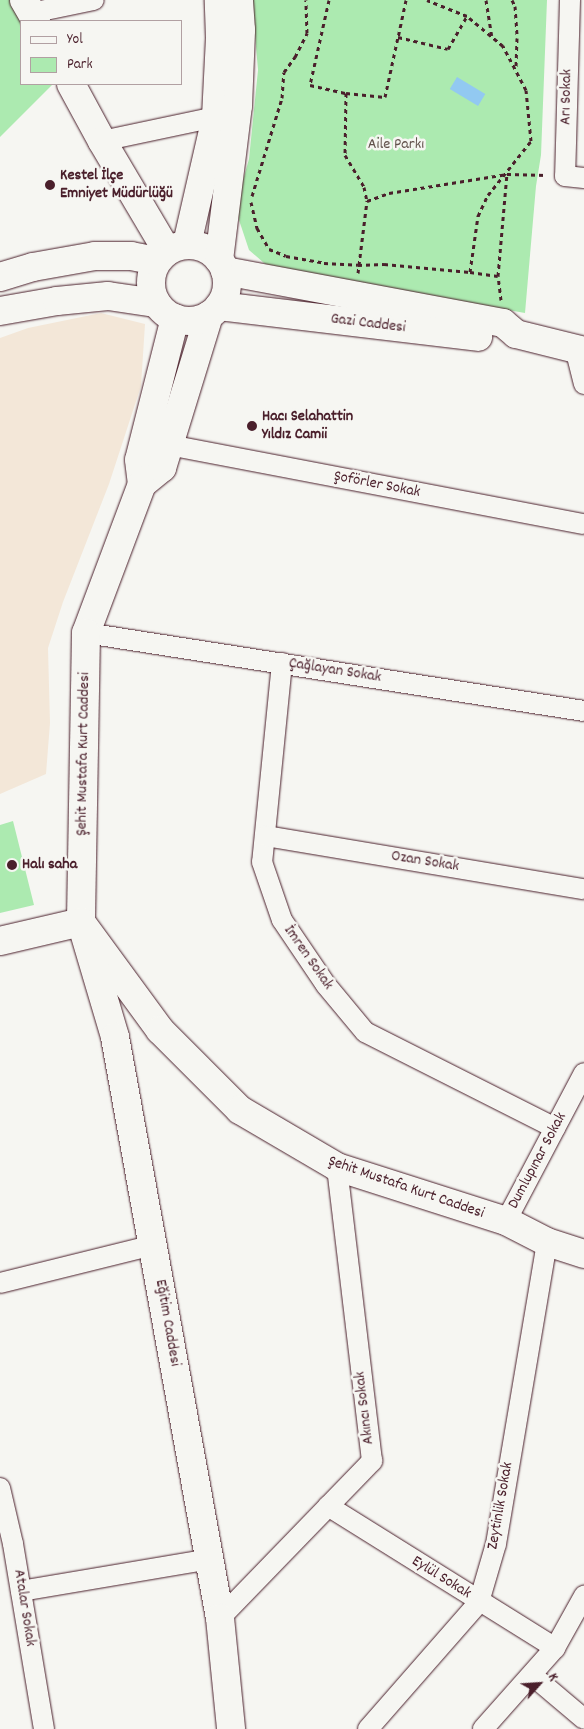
<!DOCTYPE html>
<html>
<head>
<meta charset="utf-8">
<style>
	body { margin:0 }
	#map { position:relative; width:584px; height:1729px; overflow:hidden; background:#f6f6f2; font-family:Dekko,sans-serif }
	div>[style] { position:absolute }
	.built>* { inset:0; background:#f3e7d8 }
	.green>* { inset:0; background:#aceab0 }
	.water>* { inset:0; background:#92c9f1; transform-origin:0 0 }
	.path>* { height:3px; margin-top:-1.5px; transform-origin:0; background:repeating-linear-gradient(90deg,#4a1f2b 0 4px,transparent 0 8px) }
	.roads { filter:drop-shadow(0 0 1px #4a1f2b) drop-shadow(0 0 1px #4a1f2b) }
	.minor>* { height:20px; margin:-10px; padding:0 10px; transform-origin:10px; border-radius:10px; background:#f6f6f2 }
	.secondary>* { height:28px; margin:-14px; padding:0 14px; transform-origin:14px; border-radius:14px; background:#f6f6f2 }
	.primary>* { height:28px; margin:-14px; padding:0 14px; transform-origin:14px; border-radius:14px; background:#f6f6f2 }
	.primary>.ring { margin:-14px; padding:0; box-sizing:content-box; background:none; border:28px solid #f6f6f2; border-radius:50% }
	.dots>* { width:14px; height:14px; translate:-50% -50%; box-sizing:border-box; border:2px solid #f6f6f2; border-radius:50% }
	span { translate:-50% -50%; white-space:nowrap; text-align:center; line-height:1.15; -webkit-text-stroke:5px #f6f6f2; paint-order:stroke }
	.street-label { font-size:16px; color:#4a1f2b }
	.park-label { font-size:16px; color:#62524c }
	.poi-label { font-size:16px; color:#4a1f2b; font-weight:700 }
	.left { translate:0 -50%; text-align:left }
	.legend { position:absolute; left:20px; top:20px; width:162px; height:65px; box-sizing:border-box; background:#f6f6f2; border:1px solid #b1a0a2; margin:0; padding:6px 9px; list-style:none; font-size:15px; color:#4a1f2b }
	.legend li { display:flex; align-items:center; gap:10px; height:25px }
	.legend b { width:25px; border:1px solid #b1a0a2 }
	.north { position:absolute; left:514px; top:1659px; width:50px; height:50px; -webkit-text-stroke:4px #f6f6f2; paint-order:stroke; rotate:64deg; font-size:14px; font-weight:700; line-height:20px; text-align:center; color:#4a1f2b }
	.north::after { content:''; display:block; margin:auto; width:18px; height:22px; background:#4a1f2b; clip-path:polygon(50% 0,100% 100%,50% 72%,0 100%) }
</style>
</head>
<body>
<div id="map">
	<div class="built">
		<i style="clip-path:polygon(101px 313px,145px 324px,141px 386px,109px 484px,63px 602px,48px 648px,50px 723px,46px 774px,0 794px,0 338px,28px 328px)"></i>
	</div>
	<div class="green">
		<i style="clip-path:polygon(0 0,11px 0,21px 21px,21px 84px,53px 84px,0 137px)"></i>
		<i style="clip-path:polygon(252px 0,547px 0,541px 155px,536px 186px,525px 313px,272px 270px,249px 250px,235px 208px,249px 159px,258px 70px)"></i>
		<i style="clip-path:polygon(13px 821px,34px 905px,0 913px,0 825px)"></i>
	</div>
	<div class="water">
		<i style="left:457px;top:77px;width:33px;height:14px;rotate:31deg"></i>
	</div>
	<div class="path">
		<i style="left:329px;top:0;width:87px;rotate:102.6deg"></i>
		<i style="left:310px;top:85px;width:37px;rotate:13deg"></i>
		<i style="left:346px;top:93px;width:62px;rotate:90.9deg"></i>
		<i style="left:345px;top:155px;width:37px;rotate:59deg"></i>
		<i style="left:364px;top:187px;width:14px;rotate:78deg"></i>
		<i style="left:406px;top:0;width:38px;rotate:102deg"></i>
		<i style="left:398px;top:37px;width:51px;rotate:13.5deg"></i>
		<i style="left:448px;top:49px;width:38px;rotate:-60deg"></i>
		<i style="left:486px;top:0;width:36px;rotate:81deg"></i>
		<i style="left:512px;top:0;width:7px;rotate:63deg"></i>
		<i style="left:515px;top:6px;width:32px;rotate:86deg"></i>
		<i style="left:517px;top:38px;width:31px;rotate:92deg"></i>
		<i style="left:346px;top:93px;width:39px;rotate:6deg"></i>
		<i style="left:385px;top:97px;width:61px;rotate:-77.8deg"></i>
		<i style="left:252px;top:196px;width:102px;rotate:-73deg"></i>
		<i style="left:282px;top:98px;width:26px;rotate:-86deg"></i>
		<i style="left:284px;top:72px;width:19px;rotate:-54deg"></i>
		<i style="left:295px;top:57px;width:27px;rotate:-63deg"></i>
		<i style="left:307px;top:33px;width:33px;rotate:-92deg"></i>
		<i style="left:251px;top:202px;width:27px;rotate:77deg"></i>
		<i style="left:257px;top:228px;width:24px;rotate:60deg"></i>
		<i style="left:269px;top:249px;width:18px;rotate:22deg"></i>
		<i style="left:286px;top:256px;width:39px;rotate:10deg"></i>
		<i style="left:324px;top:263px;width:34px;rotate:3deg"></i>
		<i style="left:358px;top:265px;width:26px;rotate:-2deg"></i>
		<i style="left:384px;top:264px;width:86px;rotate:5.3deg"></i>
		<i style="left:470px;top:272px;width:57px;rotate:-81.9deg"></i>
		<i style="left:478px;top:216px;width:23px;rotate:-65deg"></i>
		<i style="left:488px;top:195px;width:69px;rotate:-51.5deg"></i>
		<i style="left:531px;top:141px;width:51px;rotate:-95.6deg"></i>
		<i style="left:526px;top:90px;width:50px;rotate:-117.6deg"></i>
		<i style="left:503px;top:46px;width:47px;rotate:-140.2deg"></i>
		<i style="left:467px;top:16px;width:43px;rotate:-158.2deg"></i>
		<i style="left:470px;top:272px;width:28px;rotate:8deg"></i>
		<i style="left:358px;top:273px;width:73px;rotate:-82.9deg"></i>
		<i style="left:367px;top:201px;width:23px;rotate:-20deg"></i>
		<i style="left:389px;top:193px;width:120px;rotate:-9.1deg"></i>
		<i style="left:507px;top:174px;width:40px;rotate:1.4deg"></i>
		<i style="left:501px;top:300px;width:24px;rotate:-97deg"></i>
		<i style="left:498px;top:276px;width:102px;rotate:-85deg"></i>
	</div>
	<div class="roads">
		<div class="minor">
			<i style="left:570px;top:0;width:176px;rotate:91.6deg"></i>
			<i style="left:565px;top:176px;width:19px;rotate:6deg"></i>
			<i style="left:31px;top:13px;width:64px;rotate:-11.7deg"></i>
			<i style="left:102px;top:141px;width:116px;rotate:-11.9deg"></i>
			<i style="left:575px;top:348px;width:37px;rotate:76deg"></i>
			<i style="left:169px;top:445px;width:422px;rotate:10.8deg"></i>
			<i style="left:86px;top:633px;width:504px;rotate:8.9deg"></i>
			<i style="left:282px;top:663px;width:200px;rotate:95.7deg"></i>
			<i style="left:262px;top:862px;width:61px;rotate:71deg"></i>
			<i style="left:282px;top:920px;width:78px;rotate:55.9deg"></i>
			<i style="left:326px;top:985px;width:61px;rotate:50.3deg"></i>
			<i style="left:365px;top:1032px;width:213px;rotate:26.8deg"></i>
			<i style="left:266px;top:836px;width:322px;rotate:9.5deg"></i>
			<i style="left:506px;top:1221px;width:167px;rotate:-62.2deg"></i>
			<i style="left:0;top:1283px;width:158px;rotate:-13.9deg"></i>
			<i style="left:0;top:1488px;width:57px;rotate:76.9deg"></i>
			<i style="left:13px;top:1544px;width:188px;rotate:80.5deg"></i>
			<i style="left:328px;top:1506px;width:268px;rotate:32deg"></i>
			<i style="left:21px;top:1591px;width:192px;rotate:-9.6deg"></i>
			<i style="left:220px;top:1618px;width:219px;rotate:-45.9deg"></i>
			<i style="left:372px;top:1461px;width:296px;rotate:-96.8deg"></i>
			<i style="left:532px;top:1675px;width:68px;rotate:40.2deg"></i>
			<i style="left:368px;top:1729px;width:169px;rotate:-48.8deg"></i>
			<i style="left:479px;top:1602px;width:60px;rotate:-73.7deg"></i>
			<i style="left:496px;top:1544px;width:306px;rotate:-80.4deg"></i>
			<i style="left:483px;top:1729px;width:108px;rotate:-48.4deg"></i>
			<i style="left:555px;top:1648px;width:60px;rotate:-60.9deg"></i>
		</div>
		<div class="secondary">
			<i style="left:24px;top:0;width:24px;rotate:60deg"></i>
			<i style="left:71px;top:84px;width:65px;rotate:61.5deg"></i>
			<i style="left:102px;top:141px;width:128px;rotate:59.4deg"></i>
			<i style="left:225px;top:271px;width:283px;rotate:10.6deg"></i>
			<i style="left:503px;top:323px;width:17px;rotate:40deg"></i>
			<i style="left:516px;top:334px;width:70px;rotate:14deg"></i>
			<i style="left:219px;top:306px;width:261px;rotate:6.8deg"></i>
			<i style="left:175px;top:318px;width:146px;rotate:104.2deg"></i>
			<i style="left:139px;top:460px;width:24px;rotate:83deg"></i>
			<i style="left:142px;top:484px;width:159px;rotate:110.6deg"></i>
			<i style="left:86px;top:633px;width:289px;rotate:91deg"></i>
			<i style="left:81px;top:922px;width:134px;rotate:53.8deg"></i>
			<i style="left:160px;top:1030px;width:113px;rotate:45deg"></i>
			<i style="left:240px;top:1110px;width:113px;rotate:30.4deg"></i>
			<i style="left:337px;top:1167px;width:177px;rotate:17.7deg"></i>
			<i style="left:506px;top:1221px;width:46px;rotate:27.1deg"></i>
			<i style="left:547px;top:1242px;width:39px;rotate:18deg"></i>
			<i style="left:142px;top:484px;width:26px;rotate:-39deg"></i>
			<i style="left:162px;top:468px;width:160px;rotate:-72.9deg"></i>
			<i style="left:0;top:941px;width:83px;rotate:-13.2deg"></i>
			<i style="left:81px;top:922px;width:120px;rotate:73.5deg"></i>
			<i style="left:115px;top:1037px;width:590px;rotate:79.76deg"></i>
			<i style="left:220px;top:1618px;width:112px;rotate:84.3deg"></i>
		</div>
		<div class="primary">
			<i style="left:187px;top:244px;width:130px;rotate:-77.1deg"></i>
			<i style="left:216px;top:117px;width:79px;rotate:-87.1deg"></i>
			<i style="left:220px;top:38px;width:38px;rotate:-92deg"></i>
			<i class="ring" style="left:151px;top:245px;width:48px;height:48px"></i>
			<i style="left:219px;top:260px;width:155px;rotate:-83deg"></i>
			<i style="left:238px;top:106px;width:76px;rotate:-87.7deg"></i>
			<i style="left:241px;top:30px;width:30px;rotate:-94deg"></i>
			<i style="left:0;top:277px;width:34px;rotate:-17deg"></i>
			<i style="left:33px;top:267px;width:63px;rotate:-10.1deg"></i>
			<i style="left:95px;top:256px;width:36px"></i>
			<i style="left:131px;top:256px;width:26px;rotate:11deg"></i>
			<i style="left:0;top:311px;width:58px;rotate:-10deg"></i>
			<i style="left:57px;top:301px;width:51px;rotate:-5.6deg"></i>
			<i style="left:108px;top:296px;width:49px;rotate:8.3deg"></i>
		</div>
	</div>
	<div class="dots">
		<i style="left:50px;top:185px;background:#4a1f2b"></i>
		<i style="left:252px;top:426px;background:#4a1f2b"></i>
		<i style="left:12px;top:865px;background:#4a1f2b"></i>
	</div>
	<div class="street-label">
		<span style="left:567px;top:97px;rotate:-89deg">Arı Sokak</span>
		<span style="left:368px;top:324px;rotate:7deg">Gazi Caddesi</span>
		<span style="left:377px;top:485px;rotate:11deg">Şoförler Sokak</span>
		<span style="left:335px;top:671px;rotate:9deg">Çağlayan Sokak</span>
		<span style="left:84px;top:754px;rotate:-89deg">Şehit Mustafa Kurt Caddesi</span>
		<span style="left:425px;top:862px;rotate:9deg">Ozan Sokak</span>
		<span style="left:308px;top:958px;rotate:55deg">İmren Sokak</span>
		<span style="left:538px;top:1161px;rotate:-62deg">Dumlupınar Sokak</span>
		<span style="left:406px;top:1188px;rotate:19deg">Şehit Mustafa Kurt Caddesi</span>
		<span style="left:167px;top:1323px;rotate:80deg">Eğitim Caddesi</span>
		<span style="left:365px;top:1408px;rotate:-97deg">Akıncı Sokak</span>
		<span style="left:501px;top:1506px;rotate:-80deg">Zeytinlik Sokak</span>
		<span style="left:441px;top:1578px;rotate:32deg">Eylül Sokak</span>
		<span style="left:24px;top:1608px;rotate:81deg">Atalar Sokak</span>
	</div>
	<div class="park-label">
		<span style="left:396px;top:145px">Aile Parkı</span>
	</div>
	<div class="poi-label">
		<span class="left" style="left:60px;top:185px">Kestel İlçe<br>Emniyet Müdürlüğü</span>
		<span class="left" style="left:262px;top:426px">Hacı Selahattin<br>Yıldız Camii</span>
		<span class="left" style="left:22px;top:865px">Halı saha</span>
	</div>
	<ul class="legend">
	<li><b style="height:6px;background:#f6f6f2"></b>Yol</li>
	<li><b style="height:14px;background:#aceab0"></b>Park</li>
	</ul>
	<div class="north">K</div>
</div>
</body>
</html>
